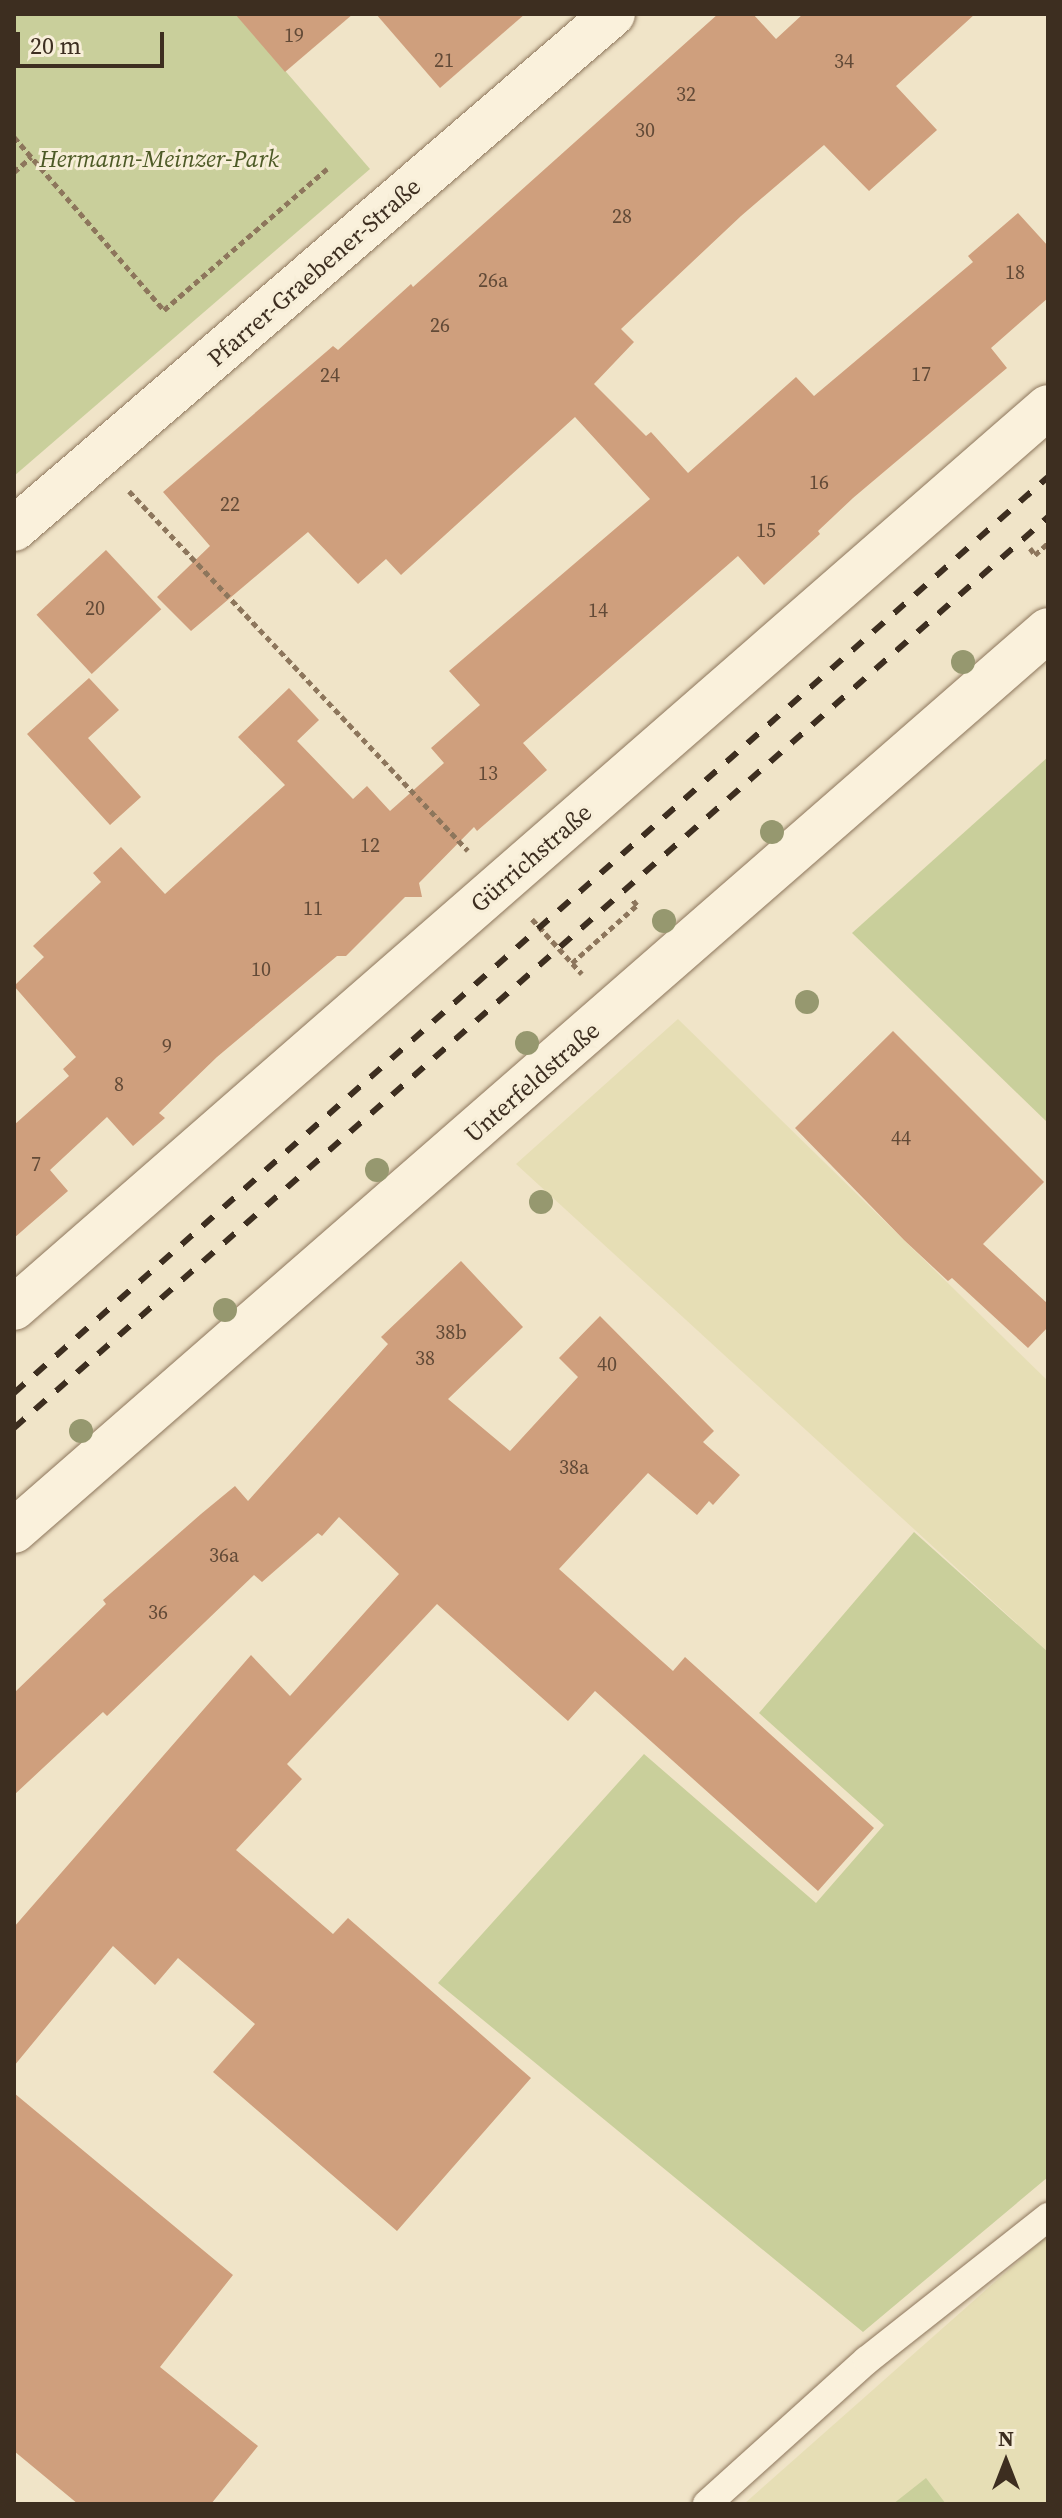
<!DOCTYPE html>
<html>
<head>
<meta charset="utf-8">
<style>
	body { margin:0 }
	#map { position:relative; width:1062px; height:2518px; overflow:hidden; background:#f0e4c8; font-family:"Source Serif 4",serif }
	div>[style] { position:absolute }
	.farmland>* { inset:0; background:#e6deb5 }
	.green>* { inset:0; background:#c9cf9b }
	.building>* { inset:0; background:#cf9f7d; transform-origin:0 0 }
	.path>* { height:5px; margin-top:-2.5px; transform-origin:0; background:repeating-linear-gradient(90deg,#8d765c 0 6px,transparent 0 10px) }
	.roads { filter:drop-shadow(0 0 2px #8d765c) drop-shadow(0 0 2px #8d765c) }
	.service>* { height:28px; margin:-14px; padding:0 14px; transform-origin:14px; border-radius:14px; background:#faf1dc }
	.minor>* { height:44px; margin:-22px; padding:0 22px; transform-origin:22px; border-radius:22px; background:#faf1dc }
	.rail>* { height:6px; margin-top:-3px; transform-origin:0; background:repeating-linear-gradient(90deg,#3d2e20 0 14px,transparent 0 28px) }
	.trees>* { width:24px; height:24px; margin:-12px; border-radius:50%; background:#96986f }
	span { translate:-50% -50%; white-space:nowrap; text-align:center; line-height:1.15; -webkit-text-stroke:6px #f7eed8; paint-order:stroke }
	.number-label { font-size:20px; color:#624a37 }
	.number-label span { -webkit-text-stroke-width:0 }
	.park-label { font-size:24px; color:#4d5a26; font-style:italic }
	.street-label { font-size:24px; color:#3d2e20 }
	.frame { position:absolute; inset:0; border:16px solid #3d2e20; pointer-events:none }
	.north { position:absolute; left:966px; top:2422px; width:80px; height:80px; -webkit-text-stroke:6px #f7eed8; paint-order:stroke; rotate:0deg; font-size:22px; font-weight:700; line-height:32px; text-align:center; color:#3d2e20 }
	.north::after { content:''; display:block; margin:auto; width:28px; height:36px; background:#3d2e20; clip-path:polygon(50% 0,100% 100%,50% 72%,0 100%) }
	.scale { position:absolute; left:16px; top:32px; width:148px; height:36px; box-sizing:border-box; border:4px solid #3d2e20; border-top:0; padding-left:10px; font-size:24px; line-height:28px; white-space:nowrap; color:#3d2e20; -webkit-text-stroke:6px #f7eed8; paint-order:stroke }
</style>
</head>
<body>
<div id="map">
	<div class="farmland">
		<i style="clip-path:polygon(678px 1019px,1048px 1381px,1048px 1652px,516px 1164px)"></i>
		<i style="clip-path:polygon(1048px 2235px,1048px 2504px,744px 2504px)"></i>
	</div>
	<div class="green">
		<i style="clip-path:polygon(14px 14px,236px 14px,370px 169px,14px 476px)"></i>
		<i style="clip-path:polygon(1048px 757px,1048px 1123px,852px 933px)"></i>
		<i style="clip-path:polygon(914px 1532px,1048px 1652px,1048px 2177px,863px 2332px,438px 1983px,644px 1754px,816px 1903px,884px 1825px,759px 1713px)"></i>
		<i style="clip-path:polygon(926px 2478px,946px 2504px,893px 2504px)"></i>
	</div>
	<div class="building">
		<i style="clip-path:polygon(235px 14px,353px 14px,285px 72px)"></i>
		<i style="clip-path:polygon(376px 14px,525px 14px,440px 88px)"></i>
		<i style="clip-path:polygon(718px 14px,753px 14px,776px 39px,803px 14px,975px 14px,896px 86px,937px 130px,869px 191px,824px 145px,741px 216px,621px 329px,634px 342px,594px 384px,646px 436px,651px 432px,688px 473px,796px 377px,814px 396px,973px 262px,968px 256px,1018px 213px,1048px 246px,1048px 298px,991px 348px,1007px 368px,853px 498px,818px 531px,820px 534px,764px 585px,738px 556px,523px 743px,547px 770px,477px 831px,474px 827px,419px 883px,422px 897px,405px 897px,346px 956px,337px 956px,217px 1057px,159px 1113px,165px 1118px,133px 1146px,107px 1117px,50px 1170px,68px 1191px,14px 1238px,14px 1125px,69px 1076px,63px 1069px,76px 1057px,14px 986px,44px 957px,33px 946px,101px 882px,93px 873px,121px 847px,165px 894px,285px 785px,238px 737px,289px 688px,319px 720px,297px 741px,353px 799px,367px 786px,390px 811px,444px 763px,431px 748px,480px 705px,449px 671px,650px 499px,575px 417px,401px 575px,386px 559px,358px 584px,308px 532px,191px 631px,157px 597px,210px 546px,163px 492px,333px 346px,338px 350px,411px 284px,413px 287px)"></i>
		<i style="left:106px;top:550px;width:81px;height:95px;rotate:47deg"></i>
		<i style="clip-path:polygon(89px 678px,119px 710px,88px 738px,141px 797px,110px 825px,27px 734px)"></i>
		<i style="clip-path:polygon(893px 1031px,1044px 1182px,983px 1244px,1048px 1304px,1048px 1327px,1028px 1348px,952px 1278px,948px 1281px,904px 1240px,795px 1128px)"></i>
		<i style="clip-path:polygon(461px 1261px,523px 1327px,448px 1399px,510px 1451px,578px 1377px,559px 1358px,600px 1316px,714px 1431px,703px 1442px,740px 1475px,713px 1505px,709px 1501px,697px 1515px,648px 1473px,559px 1569px,673px 1671px,685px 1657px,874px 1828px,818px 1891px,595px 1691px,568px 1721px,437px 1604px,287px 1764px,302px 1779px,236px 1850px,333px 1934px,348px 1918px,531px 2078px,397px 2231px,213px 2072px,255px 2024px,178px 1958px,155px 1985px,113px 1946px,14px 2066px,14px 1927px,251px 1655px,290px 1696px,399px 1574px,339px 1517px,322px 1536px,318px 1533px,262px 1582px,254px 1575px,107px 1716px,103px 1712px,14px 1795px,14px 1693px,106px 1604px,103px 1600px,201px 1514px,235px 1486px,248px 1501px,388px 1344px,381px 1337px)"></i>
		<i style="clip-path:polygon(14px 2093px,233px 2275px,160px 2367px,258px 2446px,211px 2504px,78px 2504px,14px 2451px)"></i>
	</div>
	<div class="path">
		<i style="left:14px;top:137px;width:229px;rotate:49.1deg"></i>
		<i style="left:164px;top:310px;width:216px;rotate:-40.9deg"></i>
		<i style="left:14px;top:172px;width:23px;rotate:-41deg"></i>
		<i style="left:129px;top:491px;width:494px;rotate:46.7deg"></i>
		<i style="left:1030px;top:548px;width:9px;rotate:54deg"></i>
		<i style="left:1035px;top:555px;width:18px;rotate:-43deg"></i>
		<i style="left:532px;top:919px;width:74px;rotate:47.7deg"></i>
		<i style="left:572px;top:963px;width:87px;rotate:-41.7deg"></i>
		<i style="left:637px;top:905px;width:8px;rotate:-130deg"></i>
	</div>
	<div class="roads">
		<div class="service">
			<i style="left:707px;top:2504px;width:215px;rotate:-42deg"></i>
			<i style="left:867px;top:2360px;width:231px;rotate:-38.3deg"></i>
		</div>
		<div class="minor">
			<i style="left:14px;top:529px;width:790px;rotate:-40.69deg"></i>
			<i style="left:14px;top:1308px;width:1371px;rotate:-41.07deg"></i>
			<i style="left:14px;top:1531px;width:1371px;rotate:-41.07deg"></i>
		</div>
	</div>
	<div class="rail">
		<i style="left:14px;top:1393px;width:1381px;rotate:-41.54deg"></i>
		<i style="left:14px;top:1428px;width:1378px;rotate:-41.38deg"></i>
	</div>
	<div class="trees">
		<i style="left:963px;top:662px"></i>
		<i style="left:772px;top:832px"></i>
		<i style="left:664px;top:921px"></i>
		<i style="left:807px;top:1002px"></i>
		<i style="left:527px;top:1043px"></i>
		<i style="left:377px;top:1170px"></i>
		<i style="left:541px;top:1202px"></i>
		<i style="left:225px;top:1310px"></i>
		<i style="left:81px;top:1431px"></i>
	</div>
	<div class="number-label">
		<span style="left:294px;top:35px">19</span>
		<span style="left:444px;top:60px">21</span>
		<span style="left:844px;top:61px">34</span>
		<span style="left:686px;top:94px">32</span>
		<span style="left:645px;top:130px">30</span>
		<span style="left:622px;top:216px">28</span>
		<span style="left:1015px;top:272px">18</span>
		<span style="left:493px;top:280px">26a</span>
		<span style="left:440px;top:325px">26</span>
		<span style="left:921px;top:374px">17</span>
		<span style="left:330px;top:375px">24</span>
		<span style="left:819px;top:482px">16</span>
		<span style="left:230px;top:504px">22</span>
		<span style="left:766px;top:530px">15</span>
		<span style="left:95px;top:608px">20</span>
		<span style="left:598px;top:610px">14</span>
		<span style="left:488px;top:773px">13</span>
		<span style="left:370px;top:845px">12</span>
		<span style="left:313px;top:908px">11</span>
		<span style="left:261px;top:969px">10</span>
		<span style="left:167px;top:1046px">9</span>
		<span style="left:119px;top:1084px">8</span>
		<span style="left:901px;top:1138px">44</span>
		<span style="left:36px;top:1164px">7</span>
		<span style="left:451px;top:1332px">38b</span>
		<span style="left:425px;top:1358px">38</span>
		<span style="left:607px;top:1364px">40</span>
		<span style="left:574px;top:1467px">38a</span>
		<span style="left:224px;top:1555px">36a</span>
		<span style="left:158px;top:1612px">36</span>
	</div>
	<div class="park-label">
		<span style="left:159px;top:159px">Hermann-Meinzer-Park</span>
	</div>
	<div class="street-label">
		<span style="left:314px;top:272px;rotate:-41deg">Pfarrer-Graebener-Straße</span>
		<span style="left:531px;top:858px;rotate:-41deg">Gürrichstraße</span>
		<span style="left:532px;top:1082px;rotate:-41deg">Unterfeldstraße</span>
	</div>
	<div class="frame"></div>
	<div class="north">N</div>
	<div class="scale">20 m</div>
</div>
</body>
</html>
